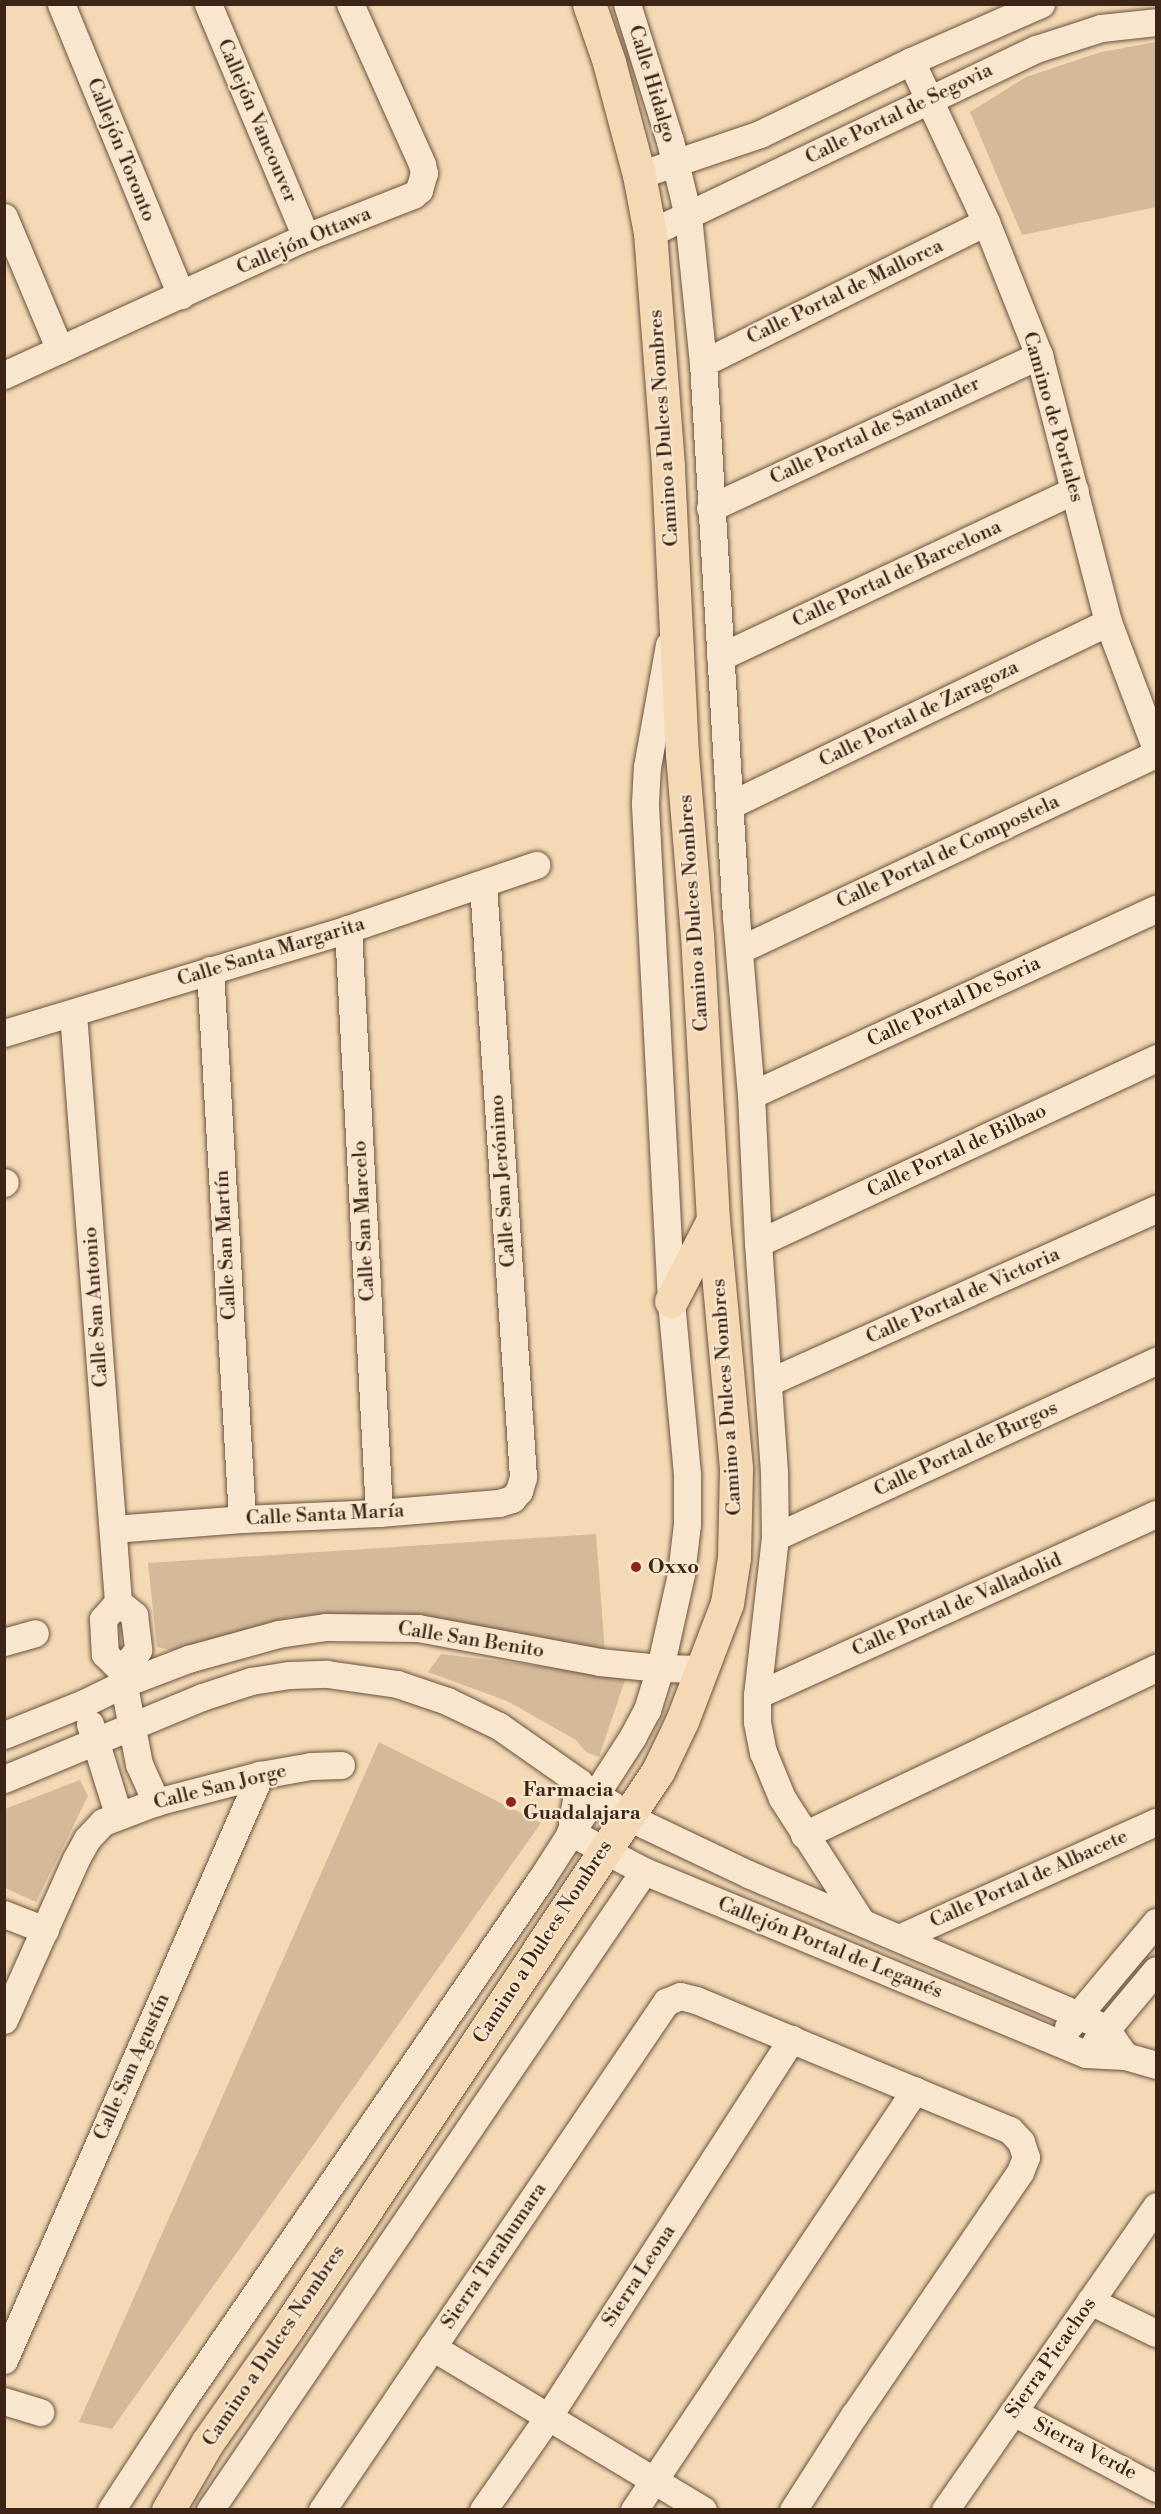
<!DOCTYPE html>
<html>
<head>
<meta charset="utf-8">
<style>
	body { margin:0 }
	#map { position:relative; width:1161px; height:2514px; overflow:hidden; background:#f4d9b4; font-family:"Libre Bodoni",serif }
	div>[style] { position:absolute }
	.green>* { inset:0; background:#d5ba99 }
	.roads { filter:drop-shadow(0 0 2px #6a523e) drop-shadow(0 0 2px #6a523e) }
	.minor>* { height:27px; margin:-13.5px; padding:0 13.5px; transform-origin:13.5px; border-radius:13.5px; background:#f8e6ce }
	.major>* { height:33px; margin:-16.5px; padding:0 16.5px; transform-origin:16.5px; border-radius:16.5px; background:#f4d9b4 }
	.dots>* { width:16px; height:16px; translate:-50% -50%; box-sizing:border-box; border:3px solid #f8e6ce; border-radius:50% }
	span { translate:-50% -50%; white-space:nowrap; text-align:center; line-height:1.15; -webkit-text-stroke:4.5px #f8e6ce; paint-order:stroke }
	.street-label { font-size:20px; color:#3c2516 }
	.poi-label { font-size:20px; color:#3c2516; font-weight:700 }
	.left { translate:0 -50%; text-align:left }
	.frame { position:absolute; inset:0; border:6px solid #3c2516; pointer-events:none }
</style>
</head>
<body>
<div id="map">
	<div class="green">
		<i style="clip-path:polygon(1156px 42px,1156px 207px,1022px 235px,970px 112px,1026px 77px,1101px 52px)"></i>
		<i style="clip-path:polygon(596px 1534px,605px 1652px,538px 1636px,470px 1628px,373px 1620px,291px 1617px,179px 1652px,157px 1647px,148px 1563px)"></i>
		<i style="clip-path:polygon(441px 1654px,626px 1677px,599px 1757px,586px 1752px,576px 1740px,507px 1701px,428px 1672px)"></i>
		<i style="clip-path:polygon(379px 1742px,541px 1823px,112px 2429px,79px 2422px)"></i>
		<i style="clip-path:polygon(80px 1780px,88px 1796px,36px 1902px,5px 1888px,5px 1809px)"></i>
	</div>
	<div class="roads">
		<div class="minor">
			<i style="left:61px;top:4px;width:315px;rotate:67.6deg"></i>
			<i style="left:208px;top:4px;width:253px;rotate:67.2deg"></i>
			<i style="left:627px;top:4px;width:144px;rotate:72.6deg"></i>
			<i style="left:670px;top:141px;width:77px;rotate:76.5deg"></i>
			<i style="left:688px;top:216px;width:148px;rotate:84.2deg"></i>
			<i style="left:703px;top:363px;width:555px;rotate:86.59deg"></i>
			<i style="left:736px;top:917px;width:179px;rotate:85.2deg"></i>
			<i style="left:751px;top:1095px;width:148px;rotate:87.3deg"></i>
			<i style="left:758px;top:1243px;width:231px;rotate:86deg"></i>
			<i style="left:774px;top:1473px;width:64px;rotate:89.1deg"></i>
			<i style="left:775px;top:1537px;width:159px;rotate:96.5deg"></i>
			<i style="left:757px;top:1695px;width:27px;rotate:90deg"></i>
			<i style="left:757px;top:1722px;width:31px;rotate:79deg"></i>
			<i style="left:763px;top:1752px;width:50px;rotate:67.6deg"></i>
			<i style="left:782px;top:1798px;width:146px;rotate:57.3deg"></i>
			<i style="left:911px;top:61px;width:178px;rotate:65deg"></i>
			<i style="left:986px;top:222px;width:143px;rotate:68.3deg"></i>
			<i style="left:1039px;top:355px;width:276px;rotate:75.5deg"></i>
			<i style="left:1108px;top:622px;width:136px;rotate:69.3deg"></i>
			<i style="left:639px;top:175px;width:128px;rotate:-18.7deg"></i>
			<i style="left:760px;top:134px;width:168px;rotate:-25.8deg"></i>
			<i style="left:911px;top:61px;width:142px;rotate:-23.7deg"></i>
			<i style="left:4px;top:217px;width:144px;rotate:67.2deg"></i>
			<i style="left:650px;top:233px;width:428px;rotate:-25.5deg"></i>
			<i style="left:1036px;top:49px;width:68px;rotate:-17.9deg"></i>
			<i style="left:1101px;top:28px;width:55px;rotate:-6.2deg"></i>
			<i style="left:703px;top:363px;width:316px;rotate:-26.5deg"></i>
			<i style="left:4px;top:375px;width:332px;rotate:-24.6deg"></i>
			<i style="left:306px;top:237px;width:115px;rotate:-21.4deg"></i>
			<i style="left:413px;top:195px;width:8px;rotate:-40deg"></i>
			<i style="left:419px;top:190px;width:18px;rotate:-74deg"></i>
			<i style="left:424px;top:173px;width:9px;rotate:-103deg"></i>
			<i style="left:422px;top:164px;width:175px;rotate:-114.2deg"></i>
			<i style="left:710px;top:508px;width:363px;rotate:-24.9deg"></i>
			<i style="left:720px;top:657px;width:392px;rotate:-25.2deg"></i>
			<i style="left:730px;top:805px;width:420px;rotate:-25.8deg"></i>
			<i style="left:348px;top:929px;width:585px;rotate:86.96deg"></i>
			<i style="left:739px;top:950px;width:461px;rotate:-25.2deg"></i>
			<i style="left:210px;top:970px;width:550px;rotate:86.66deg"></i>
			<i style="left:73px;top:1013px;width:591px;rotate:85.63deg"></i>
			<i style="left:118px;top:1602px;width:23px;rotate:131deg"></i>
			<i style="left:103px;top:1619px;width:35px;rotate:87deg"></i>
			<i style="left:105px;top:1654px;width:23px;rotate:45deg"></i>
			<i style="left:121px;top:1670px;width:96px;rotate:79.2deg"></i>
			<i style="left:139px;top:1764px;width:42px;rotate:65.9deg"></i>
			<i style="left:4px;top:1033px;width:359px;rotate:-16.8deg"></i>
			<i style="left:348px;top:929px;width:199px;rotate:-18.8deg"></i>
			<i style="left:751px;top:1095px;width:446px;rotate:-24.7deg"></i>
			<i style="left:4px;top:1183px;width:1px;rotate:-45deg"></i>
			<i style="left:758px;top:1243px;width:439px;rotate:-24.9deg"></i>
			<i style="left:769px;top:1382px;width:424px;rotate:-24.1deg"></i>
			<i style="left:113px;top:1529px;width:129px;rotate:-4.4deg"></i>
			<i style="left:242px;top:1519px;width:137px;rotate:-2.5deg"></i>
			<i style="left:379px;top:1513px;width:120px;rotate:-4.8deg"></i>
			<i style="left:499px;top:1503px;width:14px;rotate:-17deg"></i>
			<i style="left:512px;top:1499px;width:11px;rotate:-49deg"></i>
			<i style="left:519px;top:1491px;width:15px;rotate:-74deg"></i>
			<i style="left:523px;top:1477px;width:594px;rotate:-93.86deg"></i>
			<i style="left:775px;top:1537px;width:420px;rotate:-24.8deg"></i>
			<i style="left:118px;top:1602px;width:21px;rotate:39deg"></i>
			<i style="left:134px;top:1615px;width:35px;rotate:83deg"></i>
			<i style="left:138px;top:1650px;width:26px;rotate:130deg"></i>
			<i style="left:4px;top:1642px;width:32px;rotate:-16deg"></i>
			<i style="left:757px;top:1695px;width:438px;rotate:-24.4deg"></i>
			<i style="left:90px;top:1724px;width:94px;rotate:72.7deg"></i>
			<i style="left:4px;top:1735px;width:86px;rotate:-21.8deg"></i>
			<i style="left:84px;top:1703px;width:43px;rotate:-26deg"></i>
			<i style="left:123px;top:1684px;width:70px;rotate:-21deg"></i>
			<i style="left:188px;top:1659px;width:93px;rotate:-15.5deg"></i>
			<i style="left:278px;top:1634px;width:49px;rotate:-8.3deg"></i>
			<i style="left:326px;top:1627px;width:92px;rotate:0.6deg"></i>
			<i style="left:418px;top:1628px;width:184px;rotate:10.6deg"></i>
			<i style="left:599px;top:1662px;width:61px;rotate:5.6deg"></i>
			<i style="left:660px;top:1668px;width:43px;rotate:1.3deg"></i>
			<i style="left:4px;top:1779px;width:214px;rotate:-22.5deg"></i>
			<i style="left:202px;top:1697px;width:52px;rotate:-18.1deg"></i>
			<i style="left:251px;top:1681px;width:39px;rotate:-9deg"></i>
			<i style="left:290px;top:1675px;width:37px;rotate:-2deg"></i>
			<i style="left:327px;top:1674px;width:71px;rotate:8.1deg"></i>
			<i style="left:397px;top:1684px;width:53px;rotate:18.8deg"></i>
			<i style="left:447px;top:1701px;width:58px;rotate:25.7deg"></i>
			<i style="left:499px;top:1726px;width:98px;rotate:35deg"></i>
			<i style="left:579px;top:1782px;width:41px;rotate:99.9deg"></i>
			<i style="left:596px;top:1795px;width:57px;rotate:31.5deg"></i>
			<i style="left:645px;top:1825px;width:114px;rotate:25.4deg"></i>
			<i style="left:748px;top:1874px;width:358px;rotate:23.1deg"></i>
			<i style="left:1077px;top:2014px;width:33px;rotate:27deg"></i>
			<i style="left:1106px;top:2029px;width:33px;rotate:55deg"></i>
			<i style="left:570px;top:1832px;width:84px;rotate:27.8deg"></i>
			<i style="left:644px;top:1871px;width:478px;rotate:22.5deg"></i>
			<i style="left:1086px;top:2054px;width:39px;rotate:3deg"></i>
			<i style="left:1125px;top:2056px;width:32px;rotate:16deg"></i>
			<i style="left:804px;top:1835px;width:390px;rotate:-25.4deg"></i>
			<i style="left:4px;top:1914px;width:44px;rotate:21.3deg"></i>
			<i style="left:901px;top:1937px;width:280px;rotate:-24.3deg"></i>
			<i style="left:4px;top:2020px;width:176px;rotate:-65.9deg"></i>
			<i style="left:76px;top:1859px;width:23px;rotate:-61deg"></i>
			<i style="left:87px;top:1839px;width:23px;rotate:-47deg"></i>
			<i style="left:103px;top:1822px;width:57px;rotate:-20.7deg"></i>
			<i style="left:156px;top:1802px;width:107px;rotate:-14.6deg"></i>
			<i style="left:260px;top:1775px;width:52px;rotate:-10deg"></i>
			<i style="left:311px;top:1766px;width:30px;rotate:-2deg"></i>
			<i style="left:1068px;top:2027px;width:137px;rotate:-50deg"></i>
			<i style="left:1095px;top:2043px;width:95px;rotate:-50.1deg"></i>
			<i style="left:1090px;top:2301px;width:73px;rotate:25.9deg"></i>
			<i style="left:432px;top:2347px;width:316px;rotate:31deg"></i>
			<i style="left:4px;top:2360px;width:639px;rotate:-66.37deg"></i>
			<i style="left:4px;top:2401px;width:38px;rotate:17deg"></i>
			<i style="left:1013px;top:2412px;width:162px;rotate:28deg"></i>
			<i style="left:111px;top:2510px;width:134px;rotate:-56.9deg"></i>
			<i style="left:184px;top:2398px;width:630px;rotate:-55.48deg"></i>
			<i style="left:541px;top:1879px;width:170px;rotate:-57.2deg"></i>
			<i style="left:633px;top:1736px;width:30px;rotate:-62deg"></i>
			<i style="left:647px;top:1710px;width:44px;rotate:-72.8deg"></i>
			<i style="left:660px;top:1668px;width:96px;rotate:-77.4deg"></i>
			<i style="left:681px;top:1574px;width:50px;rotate:-83.2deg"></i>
			<i style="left:687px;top:1524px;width:50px;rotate:-90deg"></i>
			<i style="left:687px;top:1474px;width:174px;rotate:-95.3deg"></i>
			<i style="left:671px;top:1301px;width:499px;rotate:-93deg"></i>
			<i style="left:645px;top:803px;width:36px;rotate:-87deg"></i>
			<i style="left:647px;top:767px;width:124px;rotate:-79.8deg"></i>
			<i style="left:210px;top:2510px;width:772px;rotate:-55.82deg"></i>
			<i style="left:322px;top:2510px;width:614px;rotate:-55.9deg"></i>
			<i style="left:666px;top:2002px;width:15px;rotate:-23deg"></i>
			<i style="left:680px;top:1996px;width:16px;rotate:14deg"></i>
			<i style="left:696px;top:2000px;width:340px;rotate:22.5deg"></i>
			<i style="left:1010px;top:2130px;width:16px;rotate:47deg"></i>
			<i style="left:1021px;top:2142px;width:16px;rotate:72deg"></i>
			<i style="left:1026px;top:2157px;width:16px;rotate:112deg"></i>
			<i style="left:1020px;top:2172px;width:294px;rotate:124.3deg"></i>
			<i style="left:854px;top:2415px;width:113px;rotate:122.7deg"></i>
			<i style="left:483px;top:2510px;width:113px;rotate:-55deg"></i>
			<i style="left:548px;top:2417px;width:450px;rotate:-57.2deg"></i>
			<i style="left:634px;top:2510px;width:505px;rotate:-56.22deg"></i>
			<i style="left:945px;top:2510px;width:370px;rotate:-55.2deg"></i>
		</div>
		<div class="major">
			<i style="left:671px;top:1301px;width:91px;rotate:-62.6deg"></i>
			<i style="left:168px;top:2510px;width:78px;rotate:-59.8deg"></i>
			<i style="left:207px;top:2443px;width:138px;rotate:-55deg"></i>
			<i style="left:286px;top:2330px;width:671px;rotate:-56.36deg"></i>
			<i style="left:658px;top:1771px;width:55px;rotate:-64.4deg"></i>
			<i style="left:682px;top:1721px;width:126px;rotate:-69.1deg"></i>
			<i style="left:727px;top:1603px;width:46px;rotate:-81.2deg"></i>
			<i style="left:734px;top:1558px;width:90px;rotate:-88.7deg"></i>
			<i style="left:736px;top:1468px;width:249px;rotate:-95.3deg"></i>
			<i style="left:713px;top:1220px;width:284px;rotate:-93.2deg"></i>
			<i style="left:697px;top:936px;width:182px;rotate:-94.7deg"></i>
			<i style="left:682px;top:755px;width:289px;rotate:-92.8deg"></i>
			<i style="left:668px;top:466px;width:234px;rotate:-94.4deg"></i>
			<i style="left:650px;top:233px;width:59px;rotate:-100.7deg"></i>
			<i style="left:639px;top:175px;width:117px;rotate:-104.9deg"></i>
			<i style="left:609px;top:62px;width:61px;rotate:-109deg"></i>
		</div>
	</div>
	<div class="dots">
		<i style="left:636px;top:1567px;background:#8f2418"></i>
		<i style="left:511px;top:1802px;background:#8f2418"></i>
	</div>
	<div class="street-label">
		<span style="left:652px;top:84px;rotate:73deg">Calle Hidalgo</span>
		<span style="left:899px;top:114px;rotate:-26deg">Calle Portal de Segovia</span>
		<span style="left:257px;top:121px;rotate:67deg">Callejón Vancouver</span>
		<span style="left:121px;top:150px;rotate:68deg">Callejón Toronto</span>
		<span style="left:304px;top:241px;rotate:-23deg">Callejón Ottawa</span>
		<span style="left:845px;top:292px;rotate:-26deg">Calle Portal de Mallorca</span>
		<span style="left:1053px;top:417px;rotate:74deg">Camino de Portales</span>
		<span style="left:664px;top:428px;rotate:-94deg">Camino a Dulces Nombres</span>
		<span style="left:875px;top:431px;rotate:-25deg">Calle Portal de Santander</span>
		<span style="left:897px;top:574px;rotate:-25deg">Calle Portal de Barcelona</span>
		<span style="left:919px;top:714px;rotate:-26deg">Calle Portal de Zaragoza</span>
		<span style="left:948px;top:852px;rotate:-25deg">Calle Portal de Compostela</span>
		<span style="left:694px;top:913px;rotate:-94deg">Camino a Dulces Nombres</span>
		<span style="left:271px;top:952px;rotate:-17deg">Calle Santa Margarita</span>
		<span style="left:954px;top:1002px;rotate:-25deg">Calle Portal De Soria</span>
		<span style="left:957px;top:1151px;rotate:-25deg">Calle Portal de Bilbao</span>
		<span style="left:503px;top:1181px;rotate:-94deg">Calle San Jerónimo</span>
		<span style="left:364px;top:1221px;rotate:-93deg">Calle San Marcelo</span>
		<span style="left:226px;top:1245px;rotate:-93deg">Calle San Martín</span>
		<span style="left:963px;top:1296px;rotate:-24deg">Calle Portal de Victoria</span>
		<span style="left:96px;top:1307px;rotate:-94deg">Calle San Antonio</span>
		<span style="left:727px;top:1397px;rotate:-94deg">Camino a Dulces Nombres</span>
		<span style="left:966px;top:1449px;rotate:-25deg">Calle Portal de Burgos</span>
		<span style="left:325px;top:1515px;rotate:-3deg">Calle Santa María</span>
		<span style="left:957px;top:1605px;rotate:-24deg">Calle Portal de Valladolid</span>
		<span style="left:471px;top:1640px;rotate:9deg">Calle San Benito</span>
		<span style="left:220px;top:1787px;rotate:-14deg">Calle San Jorge</span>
		<span style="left:1029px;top:1879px;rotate:-24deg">Calle Portal de Albacete</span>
		<span style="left:543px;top:1942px;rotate:-57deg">Camino a Dulces Nombres</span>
		<span style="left:830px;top:1948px;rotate:22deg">Callejón Portal de Leganés</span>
		<span style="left:132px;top:2067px;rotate:-66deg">Calle San Agustín</span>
		<span style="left:494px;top:2256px;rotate:-56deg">Sierra Tarahumara</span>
		<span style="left:639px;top:2276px;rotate:-57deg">Sierra Leona</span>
		<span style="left:274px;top:2346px;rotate:-56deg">Camino a Dulces Nombres</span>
		<span style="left:1051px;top:2358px;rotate:-55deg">Sierra Picachos</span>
		<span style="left:1085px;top:2449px;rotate:27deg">Sierra Verde</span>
	</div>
	<div class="poi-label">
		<span class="left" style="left:648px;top:1567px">Oxxo</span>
		<span class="left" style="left:523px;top:1802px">Farmacia<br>Guadalajara</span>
	</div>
	<div class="frame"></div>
</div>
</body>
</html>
